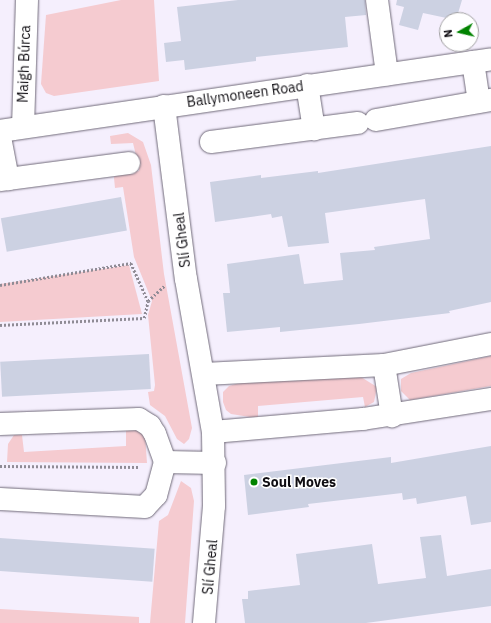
<!DOCTYPE html>
<html>
<head>
<meta charset="utf-8">
<style>
	body { margin:0 }
	#map { position:relative; width:491px; height:623px; overflow:hidden; background:#f5effd; font-family:"IBM Plex Sans",sans-serif }
	div>[style] { position:absolute }
	.green>* { inset:0; background:#f5cbd0 }
	.building>* { inset:0; background:#ccd1e2; transform-origin:0 0 }
	.path>* { height:2.5px; margin-top:-1.25px; transform-origin:0; background:repeating-linear-gradient(90deg,#8f8b95 0 2px,transparent 0 4px) }
	.roads { filter:drop-shadow(0 0 1px #716b7a) drop-shadow(0 0 1px #716b7a) }
	.street>* { height:22px; margin:-11px; padding:0 11px; transform-origin:11px; border-radius:11px; background:#fff }
	.secondary>* { height:22px; margin:-11px; padding:0 11px; transform-origin:11px; border-radius:11px; background:#fff }
	.dots>* { width:11px; height:11px; translate:-50% -50%; box-sizing:border-box; border:2px solid #fff; border-radius:50% }
	span { translate:-50% -50%; white-space:nowrap; text-align:center; line-height:1.15; -webkit-text-stroke:3px #fff; paint-order:stroke }
	.street-label { font-size:14px; color:#0f0d12 }
	.poi-label { font-size:14px; color:#0f0d12; font-weight:700 }
	.left { translate:0 -50%; text-align:left }
	.north { position:absolute; left:439px; top:12px; width:40px; height:40px; box-sizing:border-box; background:#fff; border:1px solid #9f9ea0; border-radius:50%; rotate:262deg; font-size:11px; font-weight:700; line-height:16px; text-align:center; color:#0f0d12 }
	.north::after { content:''; display:block; margin:auto; width:14px; height:18px; background:#018300; clip-path:polygon(50% 0,100% 100%,50% 72%,0 100%) }
</style>
</head>
<body>
<div id="map">
	<div class="green">
		<i style="clip-path:polygon(121px 0,154px 0,159px 81px,54px 96px,46px 93px,41px 84px,46px 15px)"></i>
		<i style="clip-path:polygon(128px 133px,143px 142px,151px 165px,164px 274px,192px 428px,189px 439px,184px 444px,177px 439px,165px 416px,150px 405px,148px 392px,154px 391px,155px 385px,148px 315px,152px 301px,134px 257px,123px 187px,115px 188px,114px 178px,115px 174px,139px 171px,138px 164px,133px 143px,111px 144px,110px 136px)"></i>
		<i style="clip-path:polygon(129px 265px,142px 314px,0 322px,0 284px)"></i>
		<i style="clip-path:polygon(491px 356px,491px 386px,410px 400px,401px 391px,401px 379px,411px 373px)"></i>
		<i style="clip-path:polygon(361px 377px,377px 387px,374px 402px,365px 407px,363px 397px,258px 406px,258px 417px,250px 417px,231px 414px,226px 410px,223px 402px,223px 392px,229px 386px,239px 383px)"></i>
		<i style="clip-path:polygon(126px 429px,137px 429px,145px 435px,147px 463px,7px 462px,8px 444px,14px 435px,22px 435px,24px 452px,126px 446px)"></i>
		<i style="clip-path:polygon(181px 481px,191px 488px,194px 501px,185px 623px,150px 623px,159px 521px,168px 515px)"></i>
		<i style="clip-path:polygon(0 609px,139px 617px,139px 623px,0 623px)"></i>
	</div>
	<div class="building">
		<i style="clip-path:polygon(238px 0,365px 0,366px 15px,345px 17px,348px 47px,256px 57px,256px 61px,185px 70px,184px 60px,166px 62px,164px 43px,181px 41px,177px 7px)"></i>
		<i style="clip-path:polygon(397px 0,462px 0,456px 20px,423px 13px,418px 30px,399px 25px,404px 7px,396px 5px)"></i>
		<i style="clip-path:polygon(491px 146px,491px 302px,449px 311px,450px 313px,359px 324px,280px 332px,280px 327px,227px 332px,223px 293px,230px 293px,227px 264px,299px 254px,304px 284px,343px 280px,340px 253px,375px 250px,374px 247px,430px 239px,425px 199px,325px 213px,329px 243px,288px 247px,282px 216px,272px 218px,271px 214px,215px 222px,210px 182px,261px 175px,261px 178px,318px 171px,318px 173px)"></i>
		<i style="left:121px;top:197px;width:34px;height:122px;rotate:80deg"></i>
		<i style="left:149px;top:354px;width:35px;height:149px;rotate:87deg"></i>
		<i style="clip-path:polygon(491px 446px,491px 522px,471px 525px,466px 496px,417px 504px,416px 498px,403px 500px,402px 493px,308px 504px,309px 507px,248px 515px,244px 475px,391px 457px,391px 463px)"></i>
		<i style="clip-path:polygon(441px 535px,447px 576px,491px 569px,491px 606px,366px 623px,245px 623px,242px 599px,248px 599px,248px 591px,300px 585px,296px 554px,372px 544px,378px 584px,426px 578px,420px 537px)"></i>
		<i style="left:0;top:538px;width:155px;height:33px;rotate:4deg"></i>
	</div>
	<div class="path">
		<i style="left:0;top:285px;width:133px;rotate:-9.5deg"></i>
		<i style="left:131px;top:263px;width:42px;rotate:65.9deg"></i>
		<i style="left:0;top:325px;width:144px;rotate:-2.8deg"></i>
		<i style="left:144px;top:318px;width:17px;rotate:-77deg"></i>
		<i style="left:148px;top:301px;width:22px;rotate:-43deg"></i>
		<i style="left:0;top:466px;width:140px;rotate:0.4deg"></i>
	</div>
	<div class="roads">
		<div class="street">
			<i style="left:377px;top:0;width:75px;rotate:82.3deg"></i>
			<i style="left:473px;top:62px;width:40px;rotate:81.5deg"></i>
			<i style="left:307px;top:85px;width:45px;rotate:81deg"></i>
			<i style="left:164px;top:106px;width:174px;rotate:82.8deg"></i>
			<i style="left:186px;top:279px;width:155px;rotate:80deg"></i>
			<i style="left:213px;top:432px;width:74px;rotate:89.2deg"></i>
			<i style="left:214px;top:506px;width:117px;rotate:94.9deg"></i>
			<i style="left:376px;top:120px;width:117px;rotate:-9.9deg"></i>
			<i style="left:23px;top:127px;width:127px;rotate:-88.2deg"></i>
			<i style="left:0;top:137px;width:43px;rotate:79.2deg"></i>
			<i style="left:211px;top:142px;width:148px;rotate:-7.4deg"></i>
			<i style="left:0;top:180px;width:130px;rotate:-7.5deg"></i>
			<i style="left:384px;top:365px;width:52px;rotate:81.1deg"></i>
			<i style="left:204px;top:374px;width:180px;rotate:-2.9deg"></i>
			<i style="left:384px;top:365px;width:109px;rotate:-11.1deg"></i>
			<i style="left:0;top:424px;width:139px;rotate:-2.1deg"></i>
			<i style="left:139px;top:419px;width:13px;rotate:32deg"></i>
			<i style="left:150px;top:426px;width:9px;rotate:58deg"></i>
			<i style="left:155px;top:434px;width:30px;rotate:70deg"></i>
			<i style="left:165px;top:462px;width:34px;rotate:105deg"></i>
			<i style="left:156px;top:495px;width:16px;rotate:133deg"></i>
			<i style="left:145px;top:507px;width:145px;rotate:-176.8deg"></i>
			<i style="left:213px;top:432px;width:151px;rotate:-5deg"></i>
			<i style="left:363px;top:419px;width:130px;rotate:-8.9deg"></i>
			<i style="left:165px;top:462px;width:50px;rotate:1.1deg"></i>
		</div>
		<div class="secondary">
			<i style="left:0;top:131px;width:496px;rotate:-8.3deg"></i>
		</div>
	</div>
	<div class="dots">
		<i style="left:254px;top:482px;background:#018300"></i>
	</div>
	<div class="street-label">
		<span style="left:24px;top:64px;rotate:-88deg">Maigh Búrca</span>
		<span style="left:245px;top:94px;rotate:-8deg">Ballymoneen Road</span>
		<span style="left:182px;top:240px;rotate:-97deg">Slí Gheal</span>
		<span style="left:210px;top:567px;rotate:-85deg">Slí Gheal</span>
	</div>
	<div class="poi-label">
		<span class="left" style="left:262px;top:482px">Soul Moves</span>
	</div>
	<div class="north">N</div>
</div>
</body>
</html>
